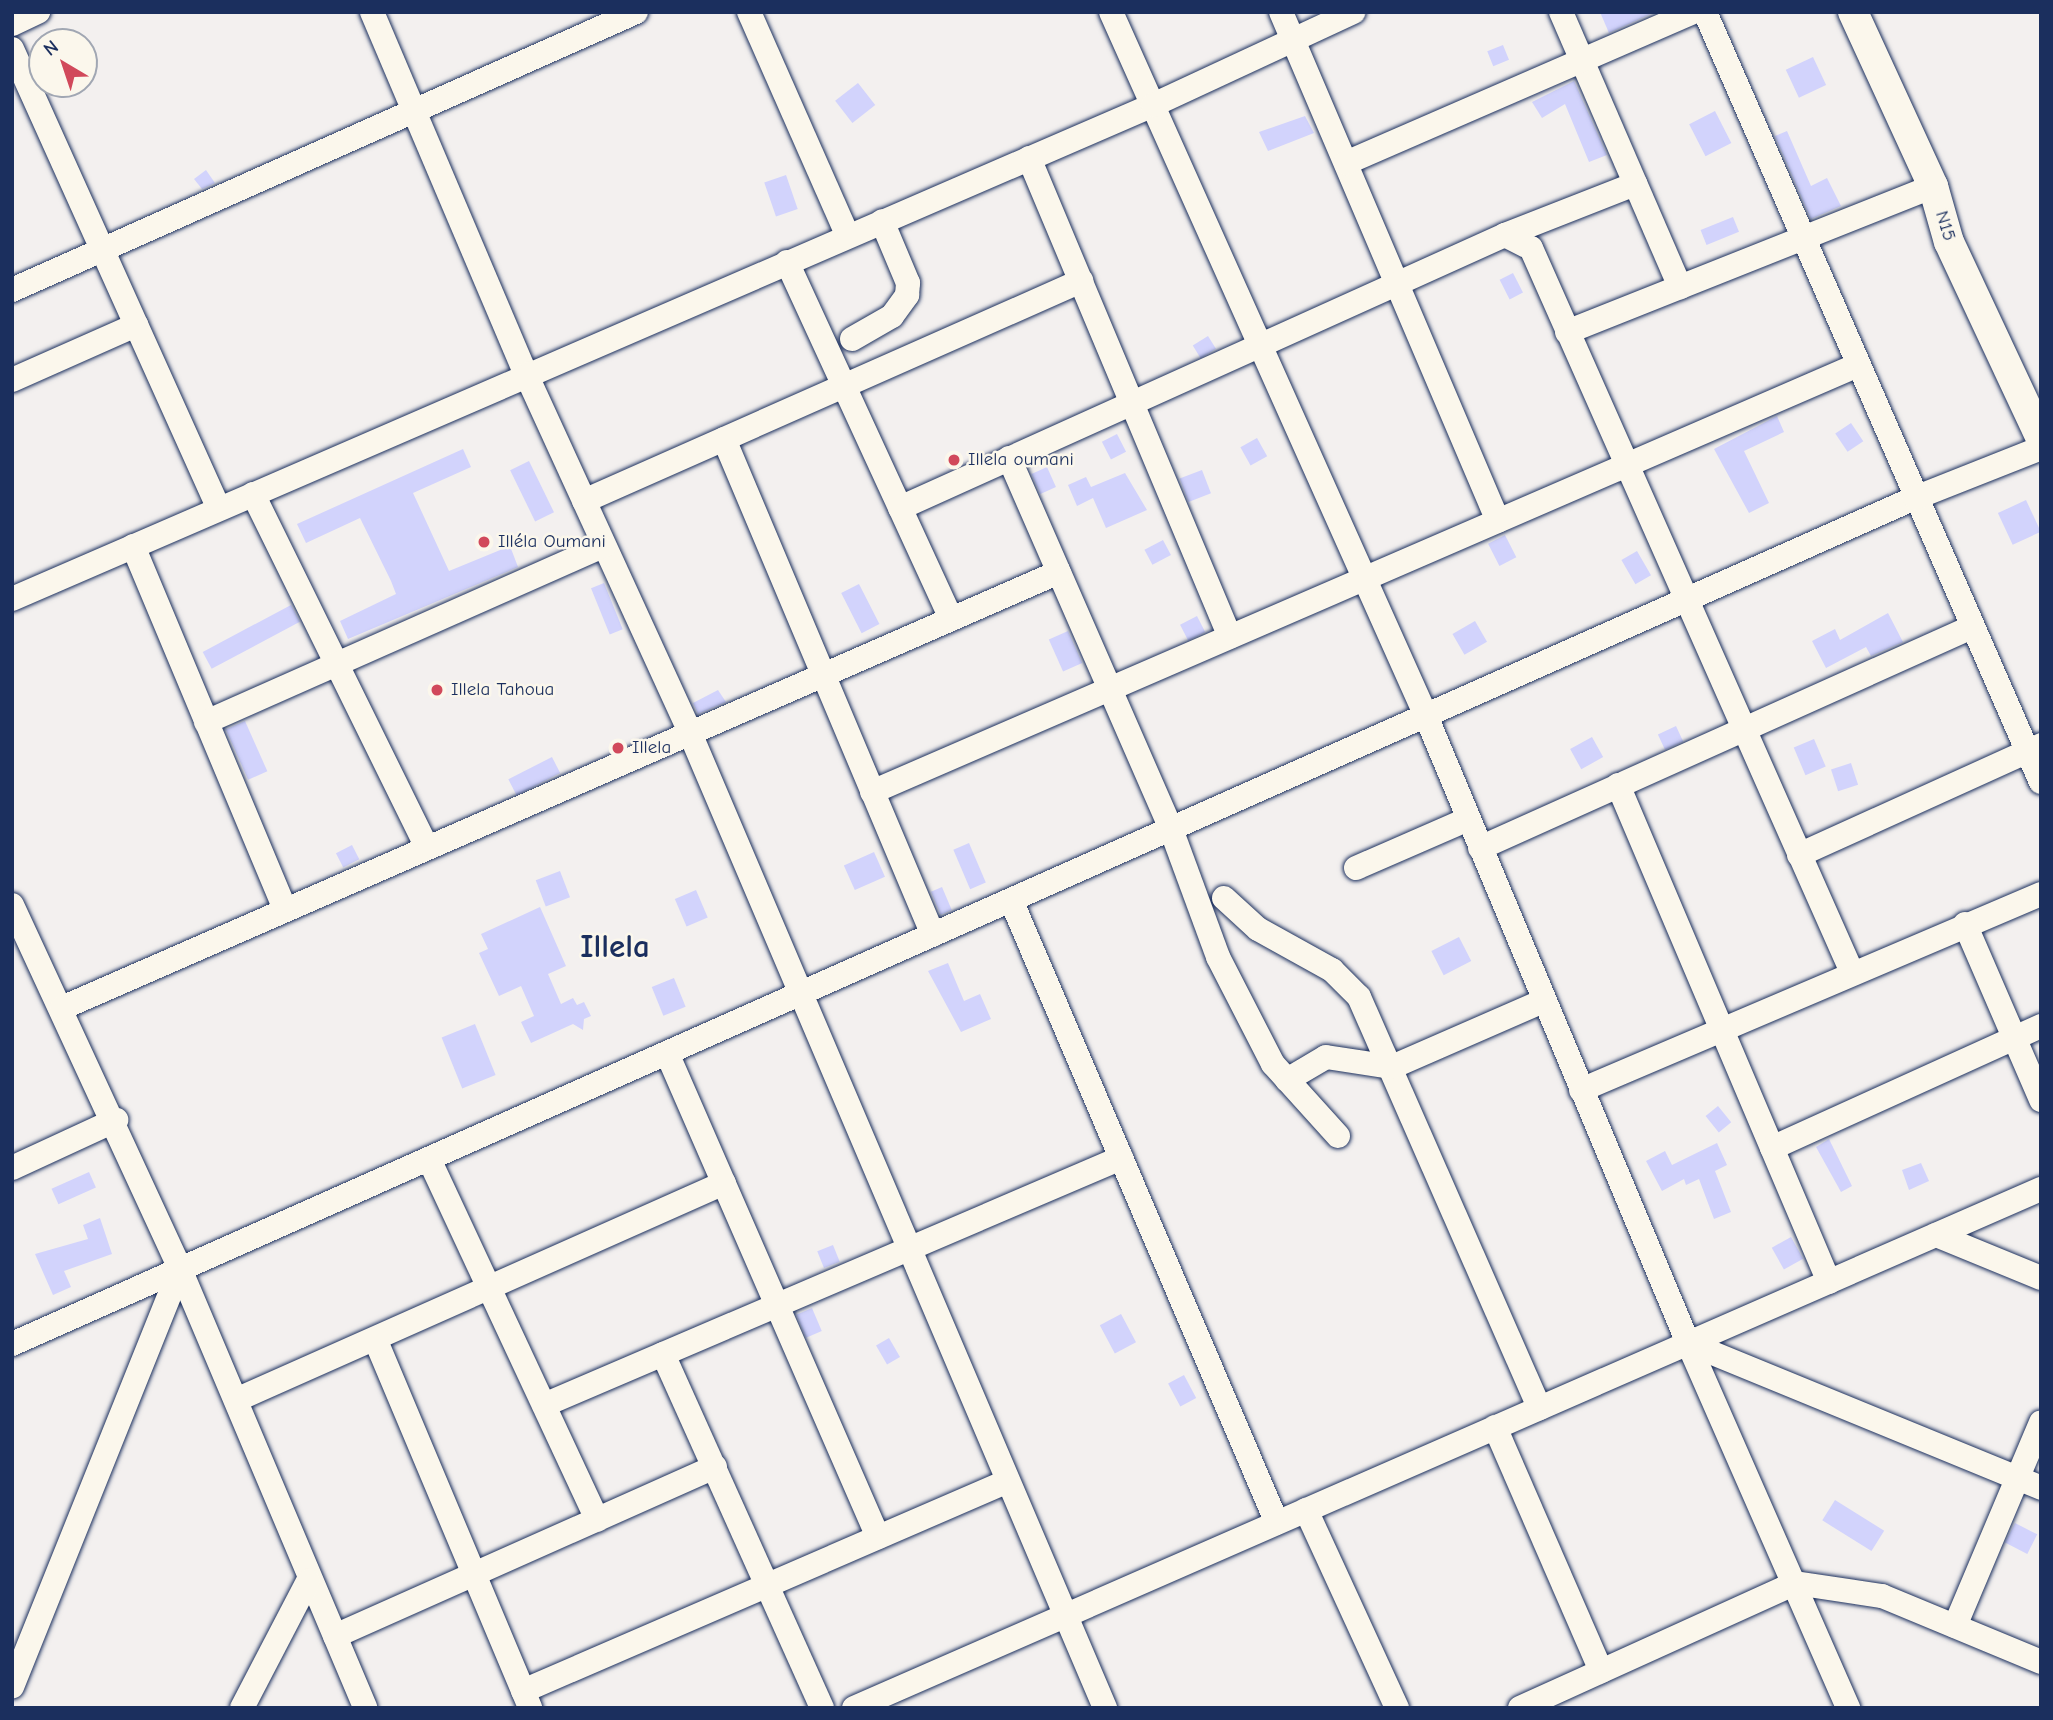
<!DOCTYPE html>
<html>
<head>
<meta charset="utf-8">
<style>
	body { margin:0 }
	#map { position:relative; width:2053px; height:1720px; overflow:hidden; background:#f3f0ef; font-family:"Comic Neue",sans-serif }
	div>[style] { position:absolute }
	.building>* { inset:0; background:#d2d3fc; transform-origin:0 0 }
	.roads { filter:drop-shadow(0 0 2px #1b2f5e) drop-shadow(0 0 2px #1b2f5e) }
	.minor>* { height:24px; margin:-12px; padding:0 12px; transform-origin:12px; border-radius:12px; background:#fbf7ec }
	.major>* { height:30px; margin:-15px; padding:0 15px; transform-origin:15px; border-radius:15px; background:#fbf7ec }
	.dots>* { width:19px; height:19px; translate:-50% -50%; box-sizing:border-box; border:4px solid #fbf7ec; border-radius:50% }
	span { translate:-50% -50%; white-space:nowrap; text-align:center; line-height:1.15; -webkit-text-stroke:5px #fbf7ec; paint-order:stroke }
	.street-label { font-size:19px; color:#1b2f5e }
	.poi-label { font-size:19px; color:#1b2f5e }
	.left { translate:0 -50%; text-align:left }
	.town-label { font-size:33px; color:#1b2f5e; font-weight:700 }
	.frame { position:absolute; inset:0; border:14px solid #1b2f5e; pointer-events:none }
	.north { position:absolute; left:28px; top:28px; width:70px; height:70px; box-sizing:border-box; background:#fbf7ec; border:2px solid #a1a7b3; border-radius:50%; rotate:321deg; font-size:19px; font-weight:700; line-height:28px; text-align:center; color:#1b2f5e }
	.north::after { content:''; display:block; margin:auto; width:24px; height:32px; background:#d1495b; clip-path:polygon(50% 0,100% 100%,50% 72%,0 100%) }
</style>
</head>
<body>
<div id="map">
	<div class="building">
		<i style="clip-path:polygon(1600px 12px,1655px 12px,1609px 33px)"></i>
		<i style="left:1503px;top:45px;width:16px;height:17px;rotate:68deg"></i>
		<i style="left:1813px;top:57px;width:31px;height:30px;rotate:65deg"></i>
		<i style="clip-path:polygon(1574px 81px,1607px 155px,1589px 162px,1565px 104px,1542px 118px,1532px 102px)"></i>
		<i style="left:858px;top:83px;width:28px;height:29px;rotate:52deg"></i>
		<i style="left:1715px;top:111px;width:36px;height:29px;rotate:63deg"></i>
		<i style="clip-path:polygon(1305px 116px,1314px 133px,1268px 151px,1259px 132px)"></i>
		<i style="clip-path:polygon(1787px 131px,1811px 186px,1827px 178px,1841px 206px,1811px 219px,1775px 136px)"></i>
		<i style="clip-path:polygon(206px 170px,215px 183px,202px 189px,194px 179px)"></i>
		<i style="left:786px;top:175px;width:36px;height:23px;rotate:71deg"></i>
		<i style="left:1733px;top:217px;width:16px;height:35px;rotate:68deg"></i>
		<i style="left:1513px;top:273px;width:22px;height:15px;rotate:63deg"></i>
		<i style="left:1208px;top:336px;width:15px;height:18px;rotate:58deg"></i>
		<i style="clip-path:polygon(1777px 416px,1784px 432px,1744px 451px,1769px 503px,1749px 513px,1714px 449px)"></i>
		<i style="left:1851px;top:423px;width:22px;height:19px;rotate:56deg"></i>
		<i style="left:1117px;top:434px;width:20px;height:17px;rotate:63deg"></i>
		<i style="left:1257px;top:438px;width:21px;height:19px;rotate:61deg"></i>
		<i style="clip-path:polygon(463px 449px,471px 467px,413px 493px,449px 571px,510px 546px,518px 567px,348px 639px,340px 621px,396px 594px,391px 581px,360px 518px,306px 543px,297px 524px)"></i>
		<i style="left:529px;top:461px;width:57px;height:21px;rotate:64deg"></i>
		<i style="left:1047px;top:467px;width:22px;height:17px;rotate:66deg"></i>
		<i style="left:1202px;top:470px;width:25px;height:24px;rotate:69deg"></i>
		<i style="clip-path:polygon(1125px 473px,1147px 510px,1106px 528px,1093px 498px,1077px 506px,1068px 485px,1086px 477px,1091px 487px)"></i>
		<i style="left:2026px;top:500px;width:35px;height:31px;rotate:65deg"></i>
		<i style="left:1505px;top:535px;width:25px;height:19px;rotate:63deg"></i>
		<i style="left:1163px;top:540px;width:17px;height:21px;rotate:62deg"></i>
		<i style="left:1637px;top:551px;width:28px;height:18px;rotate:60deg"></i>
		<i style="left:604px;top:583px;width:50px;height:14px;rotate:68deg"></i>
		<i style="left:859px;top:584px;width:45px;height:20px;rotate:63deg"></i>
		<i style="left:291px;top:605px;width:19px;height:100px;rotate:62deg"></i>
		<i style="clip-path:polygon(1888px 613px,1903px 642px,1871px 656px,1866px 647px,1826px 668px,1812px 641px,1835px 629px,1840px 640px)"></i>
		<i style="left:1197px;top:616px;width:18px;height:19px;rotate:63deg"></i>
		<i style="left:1475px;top:621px;width:24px;height:26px;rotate:60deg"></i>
		<i style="left:1068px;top:631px;width:35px;height:21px;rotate:66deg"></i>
		<i style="clip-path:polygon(718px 690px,726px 702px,698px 714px,693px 703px)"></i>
		<i style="left:245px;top:721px;width:55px;height:21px;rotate:66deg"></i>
		<i style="left:1676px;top:726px;width:17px;height:20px;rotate:65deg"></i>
		<i style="left:1592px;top:737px;width:23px;height:25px;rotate:61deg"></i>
		<i style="left:1814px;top:739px;width:30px;height:22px;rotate:67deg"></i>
		<i style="left:552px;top:757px;width:18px;height:49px;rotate:63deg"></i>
		<i style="left:1851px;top:763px;width:23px;height:21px;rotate:72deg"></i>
		<i style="left:969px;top:843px;width:43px;height:17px;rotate:67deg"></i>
		<i style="left:352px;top:845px;width:16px;height:18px;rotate:63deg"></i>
		<i style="left:874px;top:852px;width:27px;height:33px;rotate:66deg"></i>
		<i style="left:560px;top:871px;width:28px;height:26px;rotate:69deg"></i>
		<i style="left:942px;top:887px;width:25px;height:12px;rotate:67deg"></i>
		<i style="left:696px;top:890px;width:30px;height:23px;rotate:67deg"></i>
		<i style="clip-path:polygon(540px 907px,566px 966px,548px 974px,561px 1004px,573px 998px,577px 1005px,584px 1002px,591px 1016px,584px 1019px,583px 1030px,573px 1024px,531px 1043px,521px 1022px,534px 1016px,521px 986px,499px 996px,479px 953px,488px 949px,481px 934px)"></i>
		<i style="left:1459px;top:937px;width:27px;height:31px;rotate:63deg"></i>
		<i style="clip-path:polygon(948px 963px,964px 1001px,980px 994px,991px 1019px,961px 1032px,928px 971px)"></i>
		<i style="left:674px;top:978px;width:31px;height:24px;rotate:68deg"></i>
		<i style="left:475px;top:1024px;width:55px;height:36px;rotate:68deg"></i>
		<i style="left:1718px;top:1106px;width:21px;height:16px;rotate:51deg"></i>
		<i style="clip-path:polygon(1829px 1139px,1852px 1186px,1841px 1192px,1816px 1147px)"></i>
		<i style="clip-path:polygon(1717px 1143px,1727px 1165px,1715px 1171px,1731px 1212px,1714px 1219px,1699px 1179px,1686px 1185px,1684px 1179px,1662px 1191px,1646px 1161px,1665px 1151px,1672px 1165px)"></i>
		<i style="clip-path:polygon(1921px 1163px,1929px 1181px,1909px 1190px,1902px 1170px)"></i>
		<i style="left:89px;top:1172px;width:17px;height:41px;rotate:66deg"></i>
		<i style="clip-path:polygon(100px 1218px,112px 1254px,64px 1271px,71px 1287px,53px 1295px,35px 1254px,88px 1239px,83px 1225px)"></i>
		<i style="left:1791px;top:1237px;width:25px;height:22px;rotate:61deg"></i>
		<i style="left:833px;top:1245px;width:18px;height:17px;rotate:68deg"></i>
		<i style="left:812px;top:1308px;width:25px;height:17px;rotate:67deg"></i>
		<i style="left:1121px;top:1314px;width:32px;height:24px;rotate:62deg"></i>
		<i style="left:889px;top:1338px;width:22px;height:15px;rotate:60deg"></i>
		<i style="left:1184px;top:1375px;width:26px;height:18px;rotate:62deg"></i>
		<i style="left:1835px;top:1500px;width:58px;height:24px;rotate:32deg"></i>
		<i style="left:2015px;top:1523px;width:25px;height:22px;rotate:27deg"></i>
	</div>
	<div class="roads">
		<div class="minor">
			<i style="left:372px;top:12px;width:393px;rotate:67deg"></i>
			<i style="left:526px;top:374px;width:395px;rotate:65.4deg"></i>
			<i style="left:690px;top:733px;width:1060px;rotate:66.94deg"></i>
			<i style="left:749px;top:12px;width:245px;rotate:66.2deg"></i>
			<i style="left:1111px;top:12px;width:771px;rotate:65.89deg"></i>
			<i style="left:1426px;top:716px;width:680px;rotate:67.32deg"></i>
			<i style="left:1688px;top:1343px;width:399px;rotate:66.3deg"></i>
			<i style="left:1281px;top:12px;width:553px;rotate:66.91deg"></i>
			<i style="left:1561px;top:12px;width:300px;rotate:66.6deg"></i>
			<i style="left:1705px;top:12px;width:840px;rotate:66.43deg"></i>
			<i style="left:12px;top:24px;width:29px;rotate:-25deg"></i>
			<i style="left:12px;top:49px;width:504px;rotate:65.77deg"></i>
			<i style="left:1029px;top:158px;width:519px;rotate:67.24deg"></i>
			<i style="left:1346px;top:163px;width:378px;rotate:-23.5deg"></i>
			<i style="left:1505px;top:235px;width:140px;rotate:-21.4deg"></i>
			<i style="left:787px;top:262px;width:393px;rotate:65.3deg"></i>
			<i style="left:12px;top:290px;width:683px;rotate:-24.01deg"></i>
			<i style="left:1567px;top:332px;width:394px;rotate:-21.7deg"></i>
			<i style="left:852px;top:339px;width:46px;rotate:-29.9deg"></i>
			<i style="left:892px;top:316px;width:26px;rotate:-54deg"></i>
			<i style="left:907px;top:295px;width:12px;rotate:-85deg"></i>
			<i style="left:908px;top:283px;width:67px;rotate:-112.8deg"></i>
			<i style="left:12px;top:380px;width:136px;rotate:-23.9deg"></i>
			<i style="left:724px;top:439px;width:538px;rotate:67.15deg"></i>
			<i style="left:1009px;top:458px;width:405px;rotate:66.4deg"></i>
			<i style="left:1171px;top:829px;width:136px;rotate:69.8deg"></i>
			<i style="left:1218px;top:957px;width:120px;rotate:62.8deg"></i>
			<i style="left:1273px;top:1064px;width:97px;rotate:47.9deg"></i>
			<i style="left:253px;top:494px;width:394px;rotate:63.8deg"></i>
			<i style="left:584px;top:501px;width:544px;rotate:-23.88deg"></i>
			<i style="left:900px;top:508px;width:664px;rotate:-24.29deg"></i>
			<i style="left:1505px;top:235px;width:29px;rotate:27deg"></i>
			<i style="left:1531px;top:248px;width:790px;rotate:66.1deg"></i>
			<i style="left:133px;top:546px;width:394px;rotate:67.3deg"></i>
			<i style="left:12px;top:599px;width:1243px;rotate:-23.41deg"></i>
			<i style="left:1153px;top:105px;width:221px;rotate:-24.9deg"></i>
			<i style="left:206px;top:722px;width:435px;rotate:-23.9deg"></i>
			<i style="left:1618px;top:785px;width:540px;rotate:67deg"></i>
			<i style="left:872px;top:792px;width:1074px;rotate:-23.42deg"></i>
			<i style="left:1480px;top:848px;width:539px;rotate:-24.19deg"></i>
			<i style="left:1799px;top:855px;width:266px;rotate:-24.4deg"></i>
			<i style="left:1356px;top:868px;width:122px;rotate:-23.6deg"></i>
			<i style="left:1224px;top:898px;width:46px;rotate:42.4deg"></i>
			<i style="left:1258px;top:929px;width:85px;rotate:29deg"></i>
			<i style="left:1332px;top:970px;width:38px;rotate:45deg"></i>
			<i style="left:1359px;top:997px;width:449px;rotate:66.3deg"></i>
			<i style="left:1011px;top:900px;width:677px;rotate:66.88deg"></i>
			<i style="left:12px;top:905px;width:401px;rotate:65.2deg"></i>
			<i style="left:180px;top:1269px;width:450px;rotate:111.9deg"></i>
			<i style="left:1965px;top:924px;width:192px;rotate:66.6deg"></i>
			<i style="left:62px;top:1008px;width:1088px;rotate:-23.62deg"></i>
			<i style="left:667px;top:1053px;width:528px;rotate:66.45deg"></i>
			<i style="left:1287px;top:1080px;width:45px;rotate:-30.5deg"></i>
			<i style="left:1326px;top:1057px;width:67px;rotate:8.6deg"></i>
			<i style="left:1392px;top:1067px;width:165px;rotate:-23.6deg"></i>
			<i style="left:1581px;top:1090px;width:500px;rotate:-23.08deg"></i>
			<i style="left:1772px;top:1148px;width:295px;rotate:-24.4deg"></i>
			<i style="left:429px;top:1159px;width:398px;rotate:65deg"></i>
			<i style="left:12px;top:1168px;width:115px;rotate:-24.8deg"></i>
			<i style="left:1936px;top:1235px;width:113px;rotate:22.3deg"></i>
			<i style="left:180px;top:1269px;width:476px;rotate:67.1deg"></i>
			<i style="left:376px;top:1341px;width:398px;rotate:67.2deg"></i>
			<i style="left:1688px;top:1343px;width:382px;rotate:22.3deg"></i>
			<i style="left:12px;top:1344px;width:2083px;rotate:-23.97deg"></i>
			<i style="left:1915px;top:498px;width:136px;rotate:-21.6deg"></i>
			<i style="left:663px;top:1354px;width:388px;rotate:65.8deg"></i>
			<i style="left:236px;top:1400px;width:534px;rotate:-23.97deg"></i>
			<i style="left:544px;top:1405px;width:628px;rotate:-23.17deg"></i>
			<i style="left:1495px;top:1427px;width:266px;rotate:66.5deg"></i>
			<i style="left:1306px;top:1510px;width:218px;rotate:65.3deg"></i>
			<i style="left:1955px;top:1626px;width:221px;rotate:-67.1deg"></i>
			<i style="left:335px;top:1636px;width:416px;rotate:-24deg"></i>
			<i style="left:523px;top:1691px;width:526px;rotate:-23.4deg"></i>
			<i style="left:242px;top:1708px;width:143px;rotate:-62.5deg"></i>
			<i style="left:854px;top:1708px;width:1296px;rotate:-23.62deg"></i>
			<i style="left:1520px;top:1708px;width:302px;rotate:-24.4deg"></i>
			<i style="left:1795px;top:1583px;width:88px;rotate:8.5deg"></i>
			<i style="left:1882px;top:1596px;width:172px;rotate:22.5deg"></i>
		</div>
		<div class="major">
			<i style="left:1853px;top:12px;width:192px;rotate:65.3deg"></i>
			<i style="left:1933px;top:186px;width:58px;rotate:74.1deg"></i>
			<i style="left:1949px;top:242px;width:217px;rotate:64.9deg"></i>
		</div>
	</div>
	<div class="dots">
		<i style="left:954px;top:460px;background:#d1495b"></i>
		<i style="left:484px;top:542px;background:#d1495b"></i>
		<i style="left:437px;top:690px;background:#d1495b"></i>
		<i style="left:618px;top:748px;background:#d1495b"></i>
	</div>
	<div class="street-label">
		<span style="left:1945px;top:226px;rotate:73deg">N15</span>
	</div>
	<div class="poi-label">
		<span class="left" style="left:968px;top:460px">Illela oumani</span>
		<span class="left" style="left:498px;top:542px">Illéla Oumani</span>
		<span class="left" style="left:451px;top:690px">Illela Tahoua</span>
		<span class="left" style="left:632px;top:748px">Illela</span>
	</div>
	<div class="town-label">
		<span style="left:615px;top:947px">Illela</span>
	</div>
	<div class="frame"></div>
	<div class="north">N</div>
</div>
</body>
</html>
